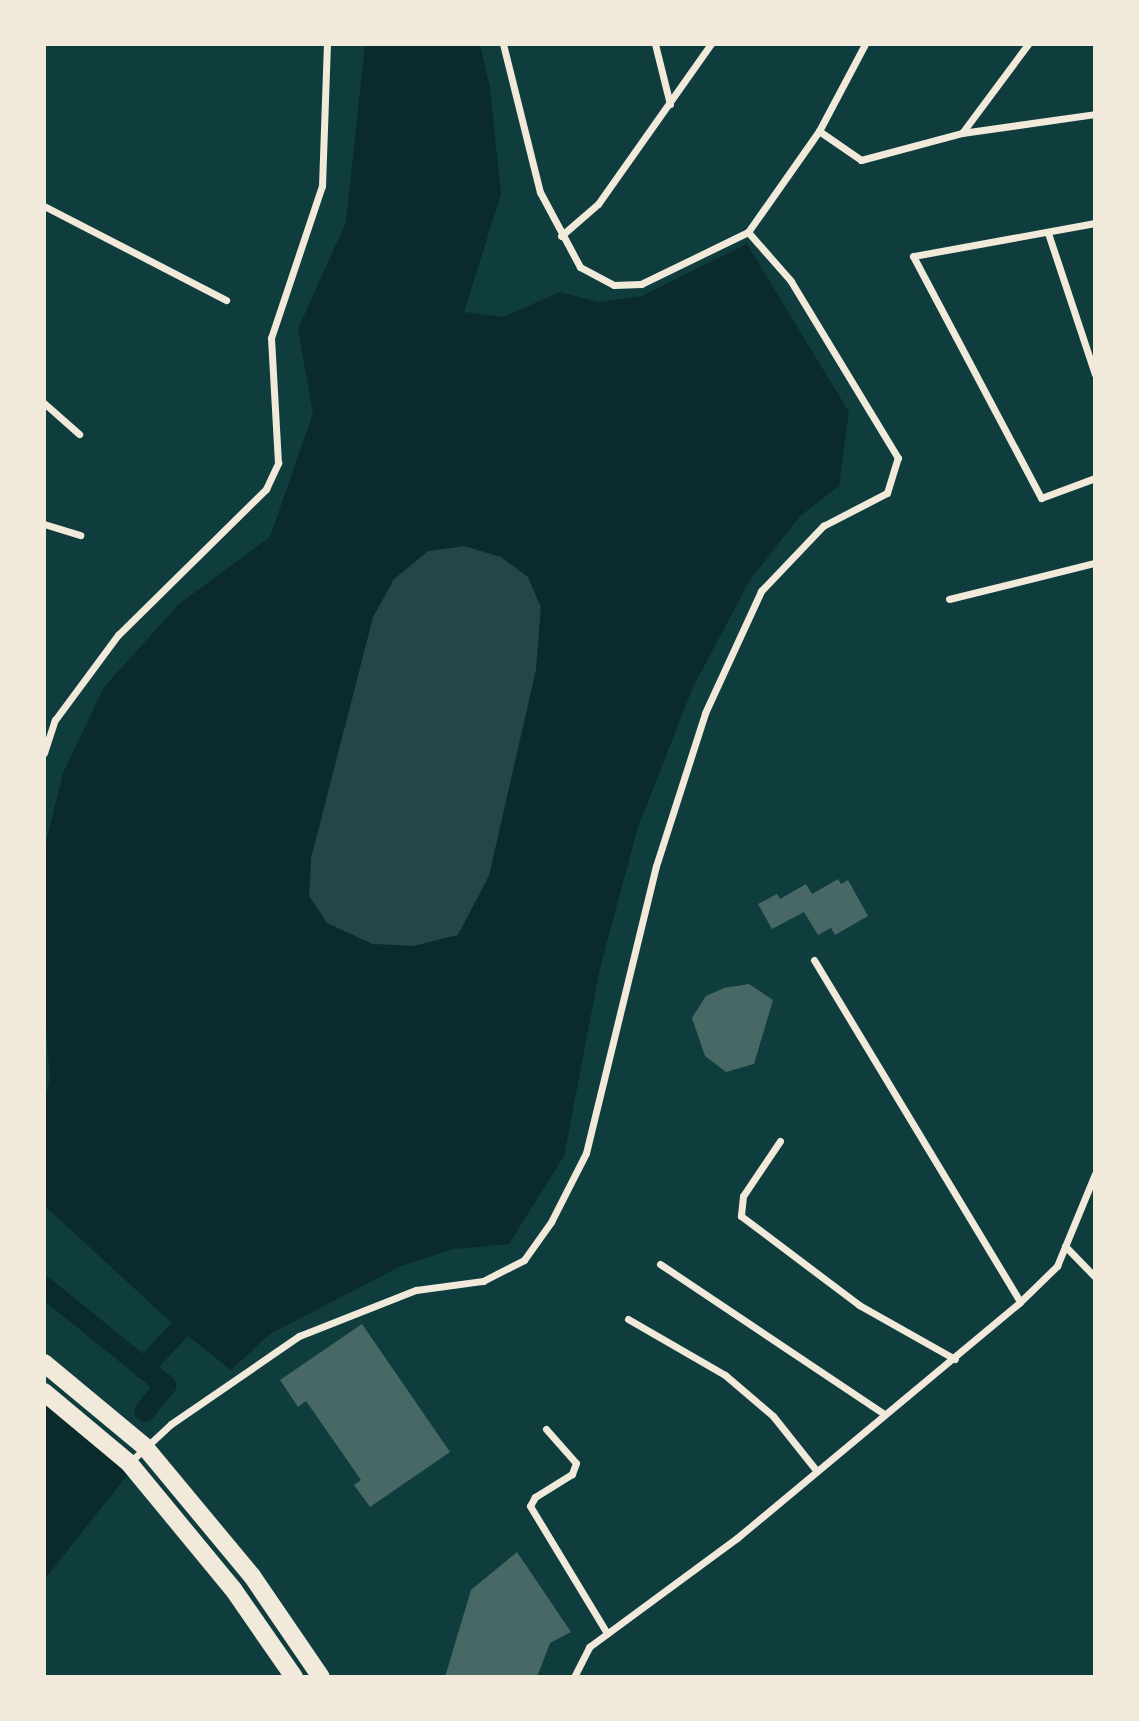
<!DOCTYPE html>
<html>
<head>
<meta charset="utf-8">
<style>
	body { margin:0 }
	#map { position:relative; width:1139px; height:1721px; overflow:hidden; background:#0f3d3e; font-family:"Roboto Serif",serif }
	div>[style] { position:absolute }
	.green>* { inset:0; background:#244646 }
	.water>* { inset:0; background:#0a2a2b }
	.canal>* { height:21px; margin:-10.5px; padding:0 10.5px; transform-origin:10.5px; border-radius:10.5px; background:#0a2a2b }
	.building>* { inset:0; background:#486865 }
	.minor>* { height:7px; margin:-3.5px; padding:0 3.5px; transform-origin:3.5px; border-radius:3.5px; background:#f1e9da }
	.primary>* { height:18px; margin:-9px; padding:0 9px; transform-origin:9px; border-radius:9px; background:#f1e9da }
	span { translate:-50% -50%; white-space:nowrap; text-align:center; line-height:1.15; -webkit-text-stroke:5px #f1e9da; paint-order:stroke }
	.frame { position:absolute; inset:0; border:46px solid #f1e9da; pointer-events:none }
</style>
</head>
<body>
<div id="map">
	<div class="green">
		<i style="clip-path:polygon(464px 546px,501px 556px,528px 577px,541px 607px,536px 670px,489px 876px,458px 935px,414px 946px,372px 944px,327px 923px,309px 896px,311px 858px,373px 617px,394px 579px,428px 551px)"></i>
	</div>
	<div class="water">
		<i style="clip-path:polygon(evenodd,365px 44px,480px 44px,490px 88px,501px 194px,464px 312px,503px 317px,560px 292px,599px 302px,642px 296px,747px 244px,849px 412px,839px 486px,800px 516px,750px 580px,693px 687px,638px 827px,600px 968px,564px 1156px,509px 1244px,454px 1249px,401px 1266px,270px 1334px,231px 1370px,174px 1325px,44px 1205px,44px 1103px,50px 1077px,44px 1005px,44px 850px,63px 773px,104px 687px,180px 603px,270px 537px,313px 413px,298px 329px,346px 222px,365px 44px,464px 546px,501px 557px,528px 577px,541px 607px,536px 670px,489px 876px,458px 935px,414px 946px,372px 944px,327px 923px,309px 896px,311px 858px,373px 617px,394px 579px,428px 551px,464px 546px)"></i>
		<i style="clip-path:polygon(44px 1400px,130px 1472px,44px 1580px)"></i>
	</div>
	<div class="canal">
		<i style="left:44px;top:1287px;width:156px;rotate:39deg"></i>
		<i style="left:165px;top:1385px;width:33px;rotate:129deg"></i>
		<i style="left:143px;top:1368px;width:53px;rotate:-47.3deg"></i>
	</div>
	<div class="building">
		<i style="clip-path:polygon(838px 879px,841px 884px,848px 880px,868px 916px,835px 935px,831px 928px,818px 935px,804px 912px,772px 929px,758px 904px,777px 894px,780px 899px,806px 884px,812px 894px)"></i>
		<i style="clip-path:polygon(749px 984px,773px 1000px,754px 1064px,726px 1072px,705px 1056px,692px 1018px,706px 996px,724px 988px)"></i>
		<i style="clip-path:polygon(362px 1324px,450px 1452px,370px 1507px,354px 1485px,361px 1480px,306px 1401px,298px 1407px,280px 1380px)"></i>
		<i style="clip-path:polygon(517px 1552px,571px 1632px,550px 1643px,537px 1677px,445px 1677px,471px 1590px)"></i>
	</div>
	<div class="minor">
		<i style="left:503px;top:44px;width:153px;rotate:76deg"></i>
		<i style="left:540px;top:192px;width:85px;rotate:61.9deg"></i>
		<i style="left:580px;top:267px;width:38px;rotate:28deg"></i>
		<i style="left:614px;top:285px;width:27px;rotate:-2deg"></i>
		<i style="left:641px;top:284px;width:119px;rotate:-25.9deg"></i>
		<i style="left:748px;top:232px;width:123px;rotate:-54.9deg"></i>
		<i style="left:819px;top:131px;width:98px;rotate:-62.1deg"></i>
		<i style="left:655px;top:44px;width:62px;rotate:76deg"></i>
		<i style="left:819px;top:131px;width:51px;rotate:34.6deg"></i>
		<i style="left:861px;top:160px;width:105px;rotate:-15deg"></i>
		<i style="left:962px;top:133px;width:134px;rotate:-8.1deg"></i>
		<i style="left:962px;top:133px;width:111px;rotate:-53.4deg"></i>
		<i style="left:44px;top:206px;width:205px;rotate:27.3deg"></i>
		<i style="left:1095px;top:223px;width:185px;rotate:169.7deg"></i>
		<i style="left:913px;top:256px;width:274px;rotate:62.1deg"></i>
		<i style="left:1041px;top:498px;width:58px;rotate:-20.3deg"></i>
		<i style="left:1048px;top:233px;width:149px;rotate:71.6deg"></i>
		<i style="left:561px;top:236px;width:49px;rotate:-40.9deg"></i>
		<i style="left:598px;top:204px;width:196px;rotate:-54.8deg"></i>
		<i style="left:44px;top:403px;width:47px;rotate:41.5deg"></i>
		<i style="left:44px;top:524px;width:38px;rotate:17deg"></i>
		<i style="left:949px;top:599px;width:150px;rotate:-13.9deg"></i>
		<i style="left:44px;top:753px;width:35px;rotate:-72deg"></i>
		<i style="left:55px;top:720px;width:106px;rotate:-53.5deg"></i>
		<i style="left:118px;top:635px;width:208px;rotate:-44.6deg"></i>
		<i style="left:266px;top:489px;width:29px;rotate:-65deg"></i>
		<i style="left:278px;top:463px;width:125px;rotate:-93.2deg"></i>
		<i style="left:271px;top:338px;width:160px;rotate:-71.5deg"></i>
		<i style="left:322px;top:186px;width:142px;rotate:-88deg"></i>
		<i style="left:814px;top:960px;width:399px;rotate:58.9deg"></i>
		<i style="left:780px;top:1141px;width:66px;rotate:123.9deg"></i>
		<i style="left:743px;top:1196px;width:20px;rotate:96deg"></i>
		<i style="left:741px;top:1216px;width:148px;rotate:37deg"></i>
		<i style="left:859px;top:1305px;width:110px;rotate:29.4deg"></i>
		<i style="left:1065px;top:1246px;width:43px;rotate:45.9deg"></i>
		<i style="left:660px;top:1264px;width:270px;rotate:33.8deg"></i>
		<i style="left:628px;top:1319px;width:112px;rotate:30deg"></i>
		<i style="left:725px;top:1375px;width:63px;rotate:40.5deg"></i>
		<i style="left:773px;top:1416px;width:69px;rotate:51.5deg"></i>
		<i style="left:546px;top:1429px;width:45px;rotate:48.6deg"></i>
		<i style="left:576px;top:1463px;width:12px;rotate:110deg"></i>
		<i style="left:572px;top:1474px;width:44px;rotate:148.1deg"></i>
		<i style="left:535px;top:1497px;width:10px;rotate:119deg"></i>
		<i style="left:530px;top:1506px;width:149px;rotate:58.8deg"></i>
		<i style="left:129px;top:1463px;width:57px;rotate:-42.9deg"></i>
		<i style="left:171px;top:1424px;width:155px;rotate:-34.5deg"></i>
		<i style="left:299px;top:1336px;width:126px;rotate:-21.5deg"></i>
		<i style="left:416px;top:1290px;width:68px;rotate:-7.7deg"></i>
		<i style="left:483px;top:1281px;width:46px;rotate:-27.1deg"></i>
		<i style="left:524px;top:1260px;width:47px;rotate:-54.6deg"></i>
		<i style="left:551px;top:1222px;width:77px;rotate:-63.1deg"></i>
		<i style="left:586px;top:1153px;width:295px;rotate:-76.3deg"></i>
		<i style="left:656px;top:866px;width:161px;rotate:-72.2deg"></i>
		<i style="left:705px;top:713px;width:134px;rotate:-65.3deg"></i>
		<i style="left:761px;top:591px;width:90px;rotate:-46.4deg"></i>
		<i style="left:823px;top:526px;width:72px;rotate:-27.3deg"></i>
		<i style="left:887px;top:493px;width:37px;rotate:-73deg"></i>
		<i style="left:898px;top:458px;width:207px;rotate:-121.2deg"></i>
		<i style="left:791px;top:281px;width:65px;rotate:-131.3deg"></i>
		<i style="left:574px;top:1677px;width:34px;rotate:-63deg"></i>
		<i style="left:589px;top:1647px;width:184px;rotate:-36.4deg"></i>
		<i style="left:737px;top:1538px;width:368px;rotate:-39.8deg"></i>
		<i style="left:1020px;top:1302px;width:52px;rotate:-44.2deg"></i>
		<i style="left:1057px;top:1266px;width:100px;rotate:-67.6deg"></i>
	</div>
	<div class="primary">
		<i style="left:44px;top:1363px;width:130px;rotate:39.7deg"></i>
		<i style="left:144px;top:1446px;width:169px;rotate:50.3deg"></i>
		<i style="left:252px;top:1576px;width:122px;rotate:55.7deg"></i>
		<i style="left:44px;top:1392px;width:111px;rotate:39.9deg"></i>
		<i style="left:129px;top:1463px;width:163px;rotate:50.5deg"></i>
		<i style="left:233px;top:1589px;width:107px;rotate:55.3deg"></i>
	</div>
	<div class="frame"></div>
</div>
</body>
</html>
